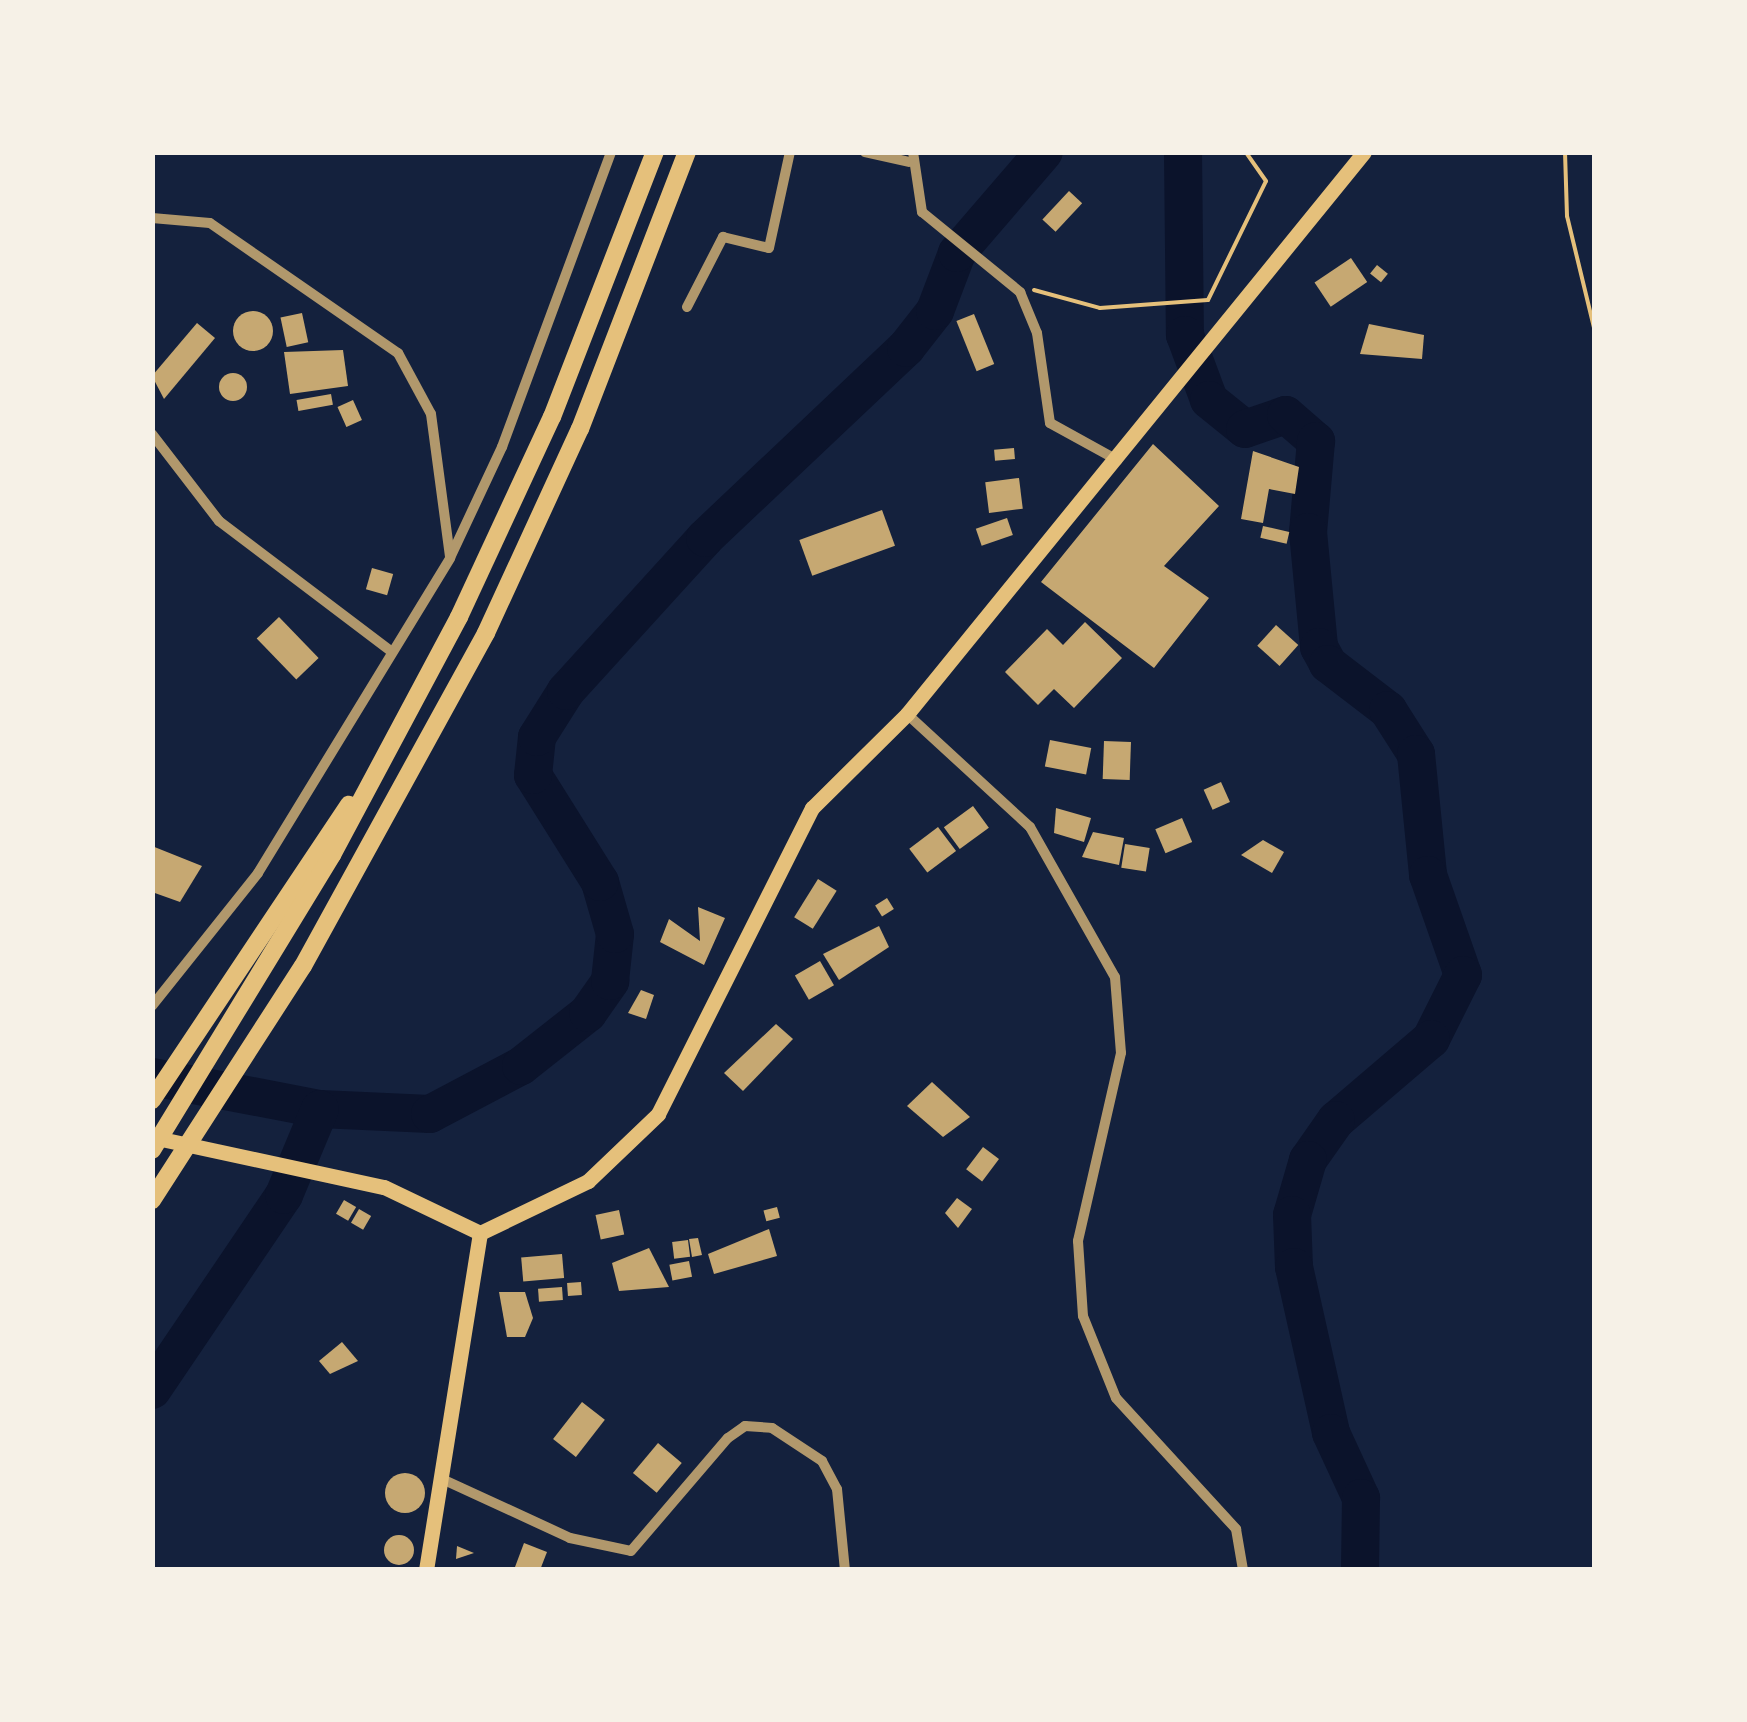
<!DOCTYPE html>
<html>
<head>
<meta charset="utf-8">
<style>
	body { margin:0 }
	#map { position:relative; width:1747px; height:1722px; overflow:hidden; background:#14213d; font-family:"PT Serif",serif }
	div>[style] { position:absolute }
	.river>* { height:38px; margin:-19px; padding:0 19px; transform-origin:19px; border-radius:19px; background:#0b132b }
	.building>* { inset:0; background:#c6a872; transform-origin:0 0 }
	.round { border-radius:50% }
	.path>* { height:4px; margin:-2px; padding:0 2px; transform-origin:2px; border-radius:2px; background:#e5c07b }
	.minor>* { height:10px; margin:-5px; padding:0 5px; transform-origin:5px; border-radius:5px; background:#b1986c }
	.primary>* { height:15px; margin:-7.5px; padding:0 7.5px; transform-origin:7.5px; border-radius:7.5px; background:#e5c07b }
	.motorway>* { height:18px; margin:-9px; padding:0 9px; transform-origin:9px; border-radius:9px; background:#e5c07b }
	span { translate:-50% -50%; white-space:nowrap; text-align:center; line-height:1.15; -webkit-text-stroke:10px #f6f1e7; paint-order:stroke }
	.frame { position:absolute; inset:0; border:155px solid #f6f1e7; pointer-events:none }
</style>
</head>
<body>
<div id="map">
	<div class="river">
		<i style="left:1183px;top:152px;width:183px;rotate:89.4deg"></i>
		<i style="left:1185px;top:335px;width:69px;rotate:69.7deg"></i>
		<i style="left:1209px;top:400px;width:46px;rotate:38.9deg"></i>
		<i style="left:1245px;top:429px;width:43px;rotate:-18.9deg"></i>
		<i style="left:1286px;top:415px;width:40px;rotate:41deg"></i>
		<i style="left:1316px;top:441px;width:91px;rotate:95deg"></i>
		<i style="left:1308px;top:532px;width:116px;rotate:84.5deg"></i>
		<i style="left:1319px;top:647px;width:19px;rotate:62deg"></i>
		<i style="left:1328px;top:664px;width:76px;rotate:37.5deg"></i>
		<i style="left:1388px;top:710px;width:52px;rotate:57.5deg"></i>
		<i style="left:1416px;top:754px;width:122px;rotate:84.3deg"></i>
		<i style="left:1428px;top:875px;width:106px;rotate:70.7deg"></i>
		<i style="left:1463px;top:975px;width:72px;rotate:116.6deg"></i>
		<i style="left:1431px;top:1039px;width:125px;rotate:139.5deg"></i>
		<i style="left:1336px;top:1120px;width:49px;rotate:125deg"></i>
		<i style="left:1308px;top:1160px;width:57px;rotate:106.2deg"></i>
		<i style="left:1292px;top:1215px;width:52px;rotate:87.8deg"></i>
		<i style="left:1294px;top:1267px;width:170px;rotate:77.4deg"></i>
		<i style="left:1331px;top:1433px;width:72px;rotate:65.2deg"></i>
		<i style="left:1361px;top:1498px;width:72px;rotate:90.8deg"></i>
		<i style="left:152px;top:1077px;width:171px;rotate:10.8deg"></i>
		<i style="left:320px;top:1109px;width:110px;rotate:2.6deg"></i>
		<i style="left:430px;top:1114px;width:103px;rotate:-27.8deg"></i>
		<i style="left:521px;top:1066px;width:85px;rotate:-38.3deg"></i>
		<i style="left:588px;top:1013px;width:39px;rotate:-55deg"></i>
		<i style="left:610px;top:981px;width:47px;rotate:-83.9deg"></i>
		<i style="left:615px;top:934px;width:54px;rotate:-106.1deg"></i>
		<i style="left:600px;top:882px;width:126px;rotate:-122.1deg"></i>
		<i style="left:533px;top:775px;width:38px;rotate:-84deg"></i>
		<i style="left:537px;top:737px;width:54px;rotate:-57.8deg"></i>
		<i style="left:566px;top:691px;width:207px;rotate:-47.7deg"></i>
		<i style="left:705px;top:538px;width:277px;rotate:-43.4deg"></i>
		<i style="left:906px;top:348px;width:47px;rotate:-51.9deg"></i>
		<i style="left:935px;top:311px;width:62px;rotate:-69.2deg"></i>
		<i style="left:957px;top:253px;width:133px;rotate:-49.3deg"></i>
		<i style="left:152px;top:1390px;width:235px;rotate:-55.9deg"></i>
		<i style="left:284px;top:1195px;width:93px;rotate:-67.3deg"></i>
	</div>
	<div class="building">
		<i style="left:1069px;top:191px;width:18px;height:39px;rotate:43deg"></i>
		<i style="left:1351px;top:258px;width:29px;height:44px;rotate:56deg"></i>
		<i style="left:1377px;top:265px;width:14px;height:11px;rotate:39deg"></i>
		<i class="round" style="left:233px;top:311px;width:40px;height:40px"></i>
		<i style="left:302px;top:313px;width:30px;height:22px;rotate:78deg"></i>
		<i style="left:974px;top:314px;width:54px;height:19px;rotate:68deg"></i>
		<i style="clip-path:polygon(197px 323px,215px 338px,164px 399px,152px 376px)"></i>
		<i style="clip-path:polygon(1369px 324px,1424px 335px,1422px 359px,1360px 354px)"></i>
		<i style="clip-path:polygon(343px 350px,348px 386px,290px 394px,284px 352px)"></i>
		<i class="round" style="left:219px;top:373px;width:28px;height:28px"></i>
		<i style="left:331px;top:394px;width:11px;height:35px;rotate:80deg"></i>
		<i style="left:353px;top:400px;width:22px;height:17px;rotate:66deg"></i>
		<i style="clip-path:polygon(1153px 444px,1219px 506px,1164px 566px,1209px 598px,1154px 668px,1041px 582px)"></i>
		<i style="left:1014px;top:448px;width:11px;height:20px;rotate:85deg"></i>
		<i style="clip-path:polygon(1253px 451px,1299px 467px,1295px 494px,1269px 489px,1263px 523px,1241px 519px)"></i>
		<i style="left:1019px;top:478px;width:31px;height:34px;rotate:83deg"></i>
		<i style="left:882px;top:510px;width:38px;height:88px;rotate:70deg"></i>
		<i style="left:1007px;top:518px;width:18px;height:33px;rotate:71deg"></i>
		<i style="left:1263px;top:526px;width:27px;height:12px;rotate:13deg"></i>
		<i style="left:372px;top:568px;width:22px;height:22px;rotate:16deg"></i>
		<i style="left:279px;top:617px;width:57px;height:31px;rotate:46deg"></i>
		<i style="clip-path:polygon(1085px 622px,1122px 658px,1074px 708px,1054px 689px,1038px 705px,1005px 672px,1047px 629px,1063px 645px)"></i>
		<i style="left:1276px;top:625px;width:30px;height:28px;rotate:42deg"></i>
		<i style="left:1050px;top:740px;width:42px;height:27px;rotate:11deg"></i>
		<i style="left:1104px;top:741px;width:27px;height:38px;rotate:2deg"></i>
		<i style="left:1221px;top:782px;width:22px;height:19px;rotate:66deg"></i>
		<i style="left:973px;top:806px;width:27px;height:36px;rotate:54deg"></i>
		<i style="clip-path:polygon(1056px 808px,1091px 818px,1084px 842px,1054px 833px)"></i>
		<i style="left:1182px;top:818px;width:26px;height:29px;rotate:67deg"></i>
		<i style="left:938px;top:827px;width:30px;height:36px;rotate:53deg"></i>
		<i style="clip-path:polygon(1093px 832px,1124px 838px,1119px 865px,1082px 857px)"></i>
		<i style="clip-path:polygon(1263px 840px,1284px 852px,1272px 873px,1241px 855px)"></i>
		<i style="left:1125px;top:844px;width:25px;height:24px;rotate:9deg"></i>
		<i style="clip-path:polygon(152px 846px,202px 866px,180px 902px,152px 892px)"></i>
		<i style="left:818px;top:879px;width:22px;height:45px;rotate:32deg"></i>
		<i style="left:887px;top:898px;width:13px;height:14px;rotate:58deg"></i>
		<i style="clip-path:polygon(698px 907px,725px 918px,704px 965px,660px 942px,669px 919px,700px 941px)"></i>
		<i style="clip-path:polygon(879px 926px,889px 947px,839px 980px,823px 954px)"></i>
		<i style="left:820px;top:961px;width:28px;height:29px;rotate:60deg"></i>
		<i style="clip-path:polygon(641px 990px,654px 995px,646px 1019px,628px 1013px)"></i>
		<i style="clip-path:polygon(776px 1024px,793px 1039px,743px 1091px,724px 1073px)"></i>
		<i style="clip-path:polygon(932px 1082px,970px 1117px,943px 1137px,907px 1106px)"></i>
		<i style="left:983px;top:1147px;width:20px;height:28px;rotate:37deg"></i>
		<i style="clip-path:polygon(957px 1198px,972px 1209px,958px 1228px,945px 1213px)"></i>
		<i style="left:344px;top:1200px;width:14px;height:16px;rotate:30deg"></i>
		<i style="left:777px;top:1207px;width:11px;height:14px;rotate:75deg"></i>
		<i style="left:359px;top:1209px;width:14px;height:16px;rotate:30deg"></i>
		<i style="left:619px;top:1210px;width:25px;height:24px;rotate:78deg"></i>
		<i style="clip-path:polygon(769px 1229px,777px 1256px,714px 1274px,708px 1254px)"></i>
		<i style="clip-path:polygon(698px 1238px,702px 1255px,692px 1257px,689px 1239px)"></i>
		<i style="left:688px;top:1240px;width:17px;height:16px;rotate:83deg"></i>
		<i style="clip-path:polygon(649px 1248px,669px 1287px,619px 1291px,612px 1263px)"></i>
		<i style="left:562px;top:1254px;width:24px;height:41px;rotate:85deg"></i>
		<i style="left:689px;top:1261px;width:16px;height:20px;rotate:79deg"></i>
		<i style="left:581px;top:1282px;width:13px;height:14px;rotate:86deg"></i>
		<i style="left:562px;top:1287px;width:13px;height:24px;rotate:86deg"></i>
		<i style="clip-path:polygon(499px 1292px,525px 1292px,533px 1318px,525px 1337px,507px 1337px)"></i>
		<i style="clip-path:polygon(342px 1342px,358px 1361px,330px 1374px,319px 1361px)"></i>
		<i style="left:582px;top:1402px;width:29px;height:47px;rotate:38deg"></i>
		<i style="left:658px;top:1443px;width:31px;height:39px;rotate:40deg"></i>
		<i class="round" style="left:385px;top:1473px;width:40px;height:40px"></i>
		<i class="round" style="left:384px;top:1535px;width:30px;height:30px"></i>
		<i style="clip-path:polygon(524px 1543px,547px 1552px,540px 1570px,515px 1567px)"></i>
		<i style="clip-path:polygon(457px 1546px,474px 1553px,456px 1559px)"></i>
	</div>
	<div class="path">
		<i style="left:1565px;top:152px;width:64px;rotate:88.2deg"></i>
		<i style="left:1567px;top:216px;width:115px;rotate:76.4deg"></i>
		<i style="left:1034px;top:290px;width:68px;rotate:15.3deg"></i>
		<i style="left:1100px;top:308px;width:108px;rotate:-4.2deg"></i>
		<i style="left:1208px;top:300px;width:132px;rotate:-64deg"></i>
		<i style="left:1266px;top:181px;width:35px;rotate:-125deg"></i>
	</div>
	<div class="minor">
		<i style="left:865px;top:152px;width:45px;rotate:12.8deg"></i>
		<i style="left:913px;top:152px;width:61px;rotate:81.5deg"></i>
		<i style="left:922px;top:212px;width:127px;rotate:39.2deg"></i>
		<i style="left:1020px;top:292px;width:44px;rotate:67.5deg"></i>
		<i style="left:1037px;top:333px;width:91px;rotate:81.8deg"></i>
		<i style="left:1050px;top:423px;width:77px;rotate:28.9deg"></i>
		<i style="left:152px;top:218px;width:58px;rotate:4.9deg"></i>
		<i style="left:210px;top:223px;width:229px;rotate:34.7deg"></i>
		<i style="left:398px;top:353px;width:69px;rotate:61.6deg"></i>
		<i style="left:431px;top:414px;width:144px;rotate:82.4deg"></i>
		<i style="left:687px;top:307px;width:79px;rotate:-62.8deg"></i>
		<i style="left:723px;top:237px;width:47px;rotate:13.4deg"></i>
		<i style="left:769px;top:248px;width:98px;rotate:-77.7deg"></i>
		<i style="left:152px;top:434px;width:110px;rotate:52.4deg"></i>
		<i style="left:219px;top:521px;width:217px;rotate:37.1deg"></i>
		<i style="left:907px;top:714px;width:167px;rotate:42.6deg"></i>
		<i style="left:1030px;top:827px;width:172px;rotate:60.5deg"></i>
		<i style="left:1115px;top:977px;width:76px;rotate:85.5deg"></i>
		<i style="left:1121px;top:1053px;width:193px;rotate:102.9deg"></i>
		<i style="left:1078px;top:1241px;width:75px;rotate:86.2deg"></i>
		<i style="left:1083px;top:1316px;width:88px;rotate:68.1deg"></i>
		<i style="left:1116px;top:1398px;width:178px;rotate:47.5deg"></i>
		<i style="left:1236px;top:1529px;width:42px;rotate:80.3deg"></i>
		<i style="left:152px;top:1006px;width:170px;rotate:-51.4deg"></i>
		<i style="left:258px;top:873px;width:369px;rotate:-58.6deg"></i>
		<i style="left:450px;top:558px;width:123px;rotate:-64.9deg"></i>
		<i style="left:502px;top:447px;width:314px;rotate:-69.7deg"></i>
		<i style="left:442px;top:1479px;width:141px;rotate:24.7deg"></i>
		<i style="left:570px;top:1538px;width:62px;rotate:12deg"></i>
		<i style="left:631px;top:1551px;width:149px;rotate:-49.4deg"></i>
		<i style="left:728px;top:1438px;width:21px;rotate:-35deg"></i>
		<i style="left:745px;top:1426px;width:27px;rotate:4deg"></i>
		<i style="left:772px;top:1428px;width:60px;rotate:33.4deg"></i>
		<i style="left:822px;top:1461px;width:32px;rotate:62deg"></i>
		<i style="left:837px;top:1489px;width:81px;rotate:84.4deg"></i>
	</div>
	<div class="primary">
		<i style="left:152px;top:1137px;width:237px;rotate:12.2deg"></i>
		<i style="left:384px;top:1187px;width:106px;rotate:25.6deg"></i>
		<i style="left:480px;top:1233px;width:120px;rotate:-25.7deg"></i>
		<i style="left:588px;top:1181px;width:97px;rotate:-43.7deg"></i>
		<i style="left:658px;top:1114px;width:343px;rotate:-63.3deg"></i>
		<i style="left:812px;top:808px;width:134px;rotate:-44.7deg"></i>
		<i style="left:907px;top:714px;width:724px;rotate:-50.88deg"></i>
		<i style="left:426px;top:1570px;width:341px;rotate:-80.9deg"></i>
	</div>
	<div class="motorway">
		<i style="left:152px;top:1100px;width:355px;rotate:-56.3deg"></i>
		<i style="left:152px;top:1150px;width:346px;rotate:-58.6deg"></i>
		<i style="left:332px;top:855px;width:270px;rotate:-61.9deg"></i>
		<i style="left:459px;top:617px;width:221px;rotate:-65.1deg"></i>
		<i style="left:552px;top:417px;width:284px;rotate:-68.8deg"></i>
		<i style="left:152px;top:1200px;width:278px;rotate:-57.2deg"></i>
		<i style="left:303px;top:966px;width:380px;rotate:-61.2deg"></i>
		<i style="left:486px;top:633px;width:225px;rotate:-65.3deg"></i>
		<i style="left:580px;top:429px;width:297px;rotate:-68.9deg"></i>
	</div>
	<div class="frame"></div>
</div>
</body>
</html>
